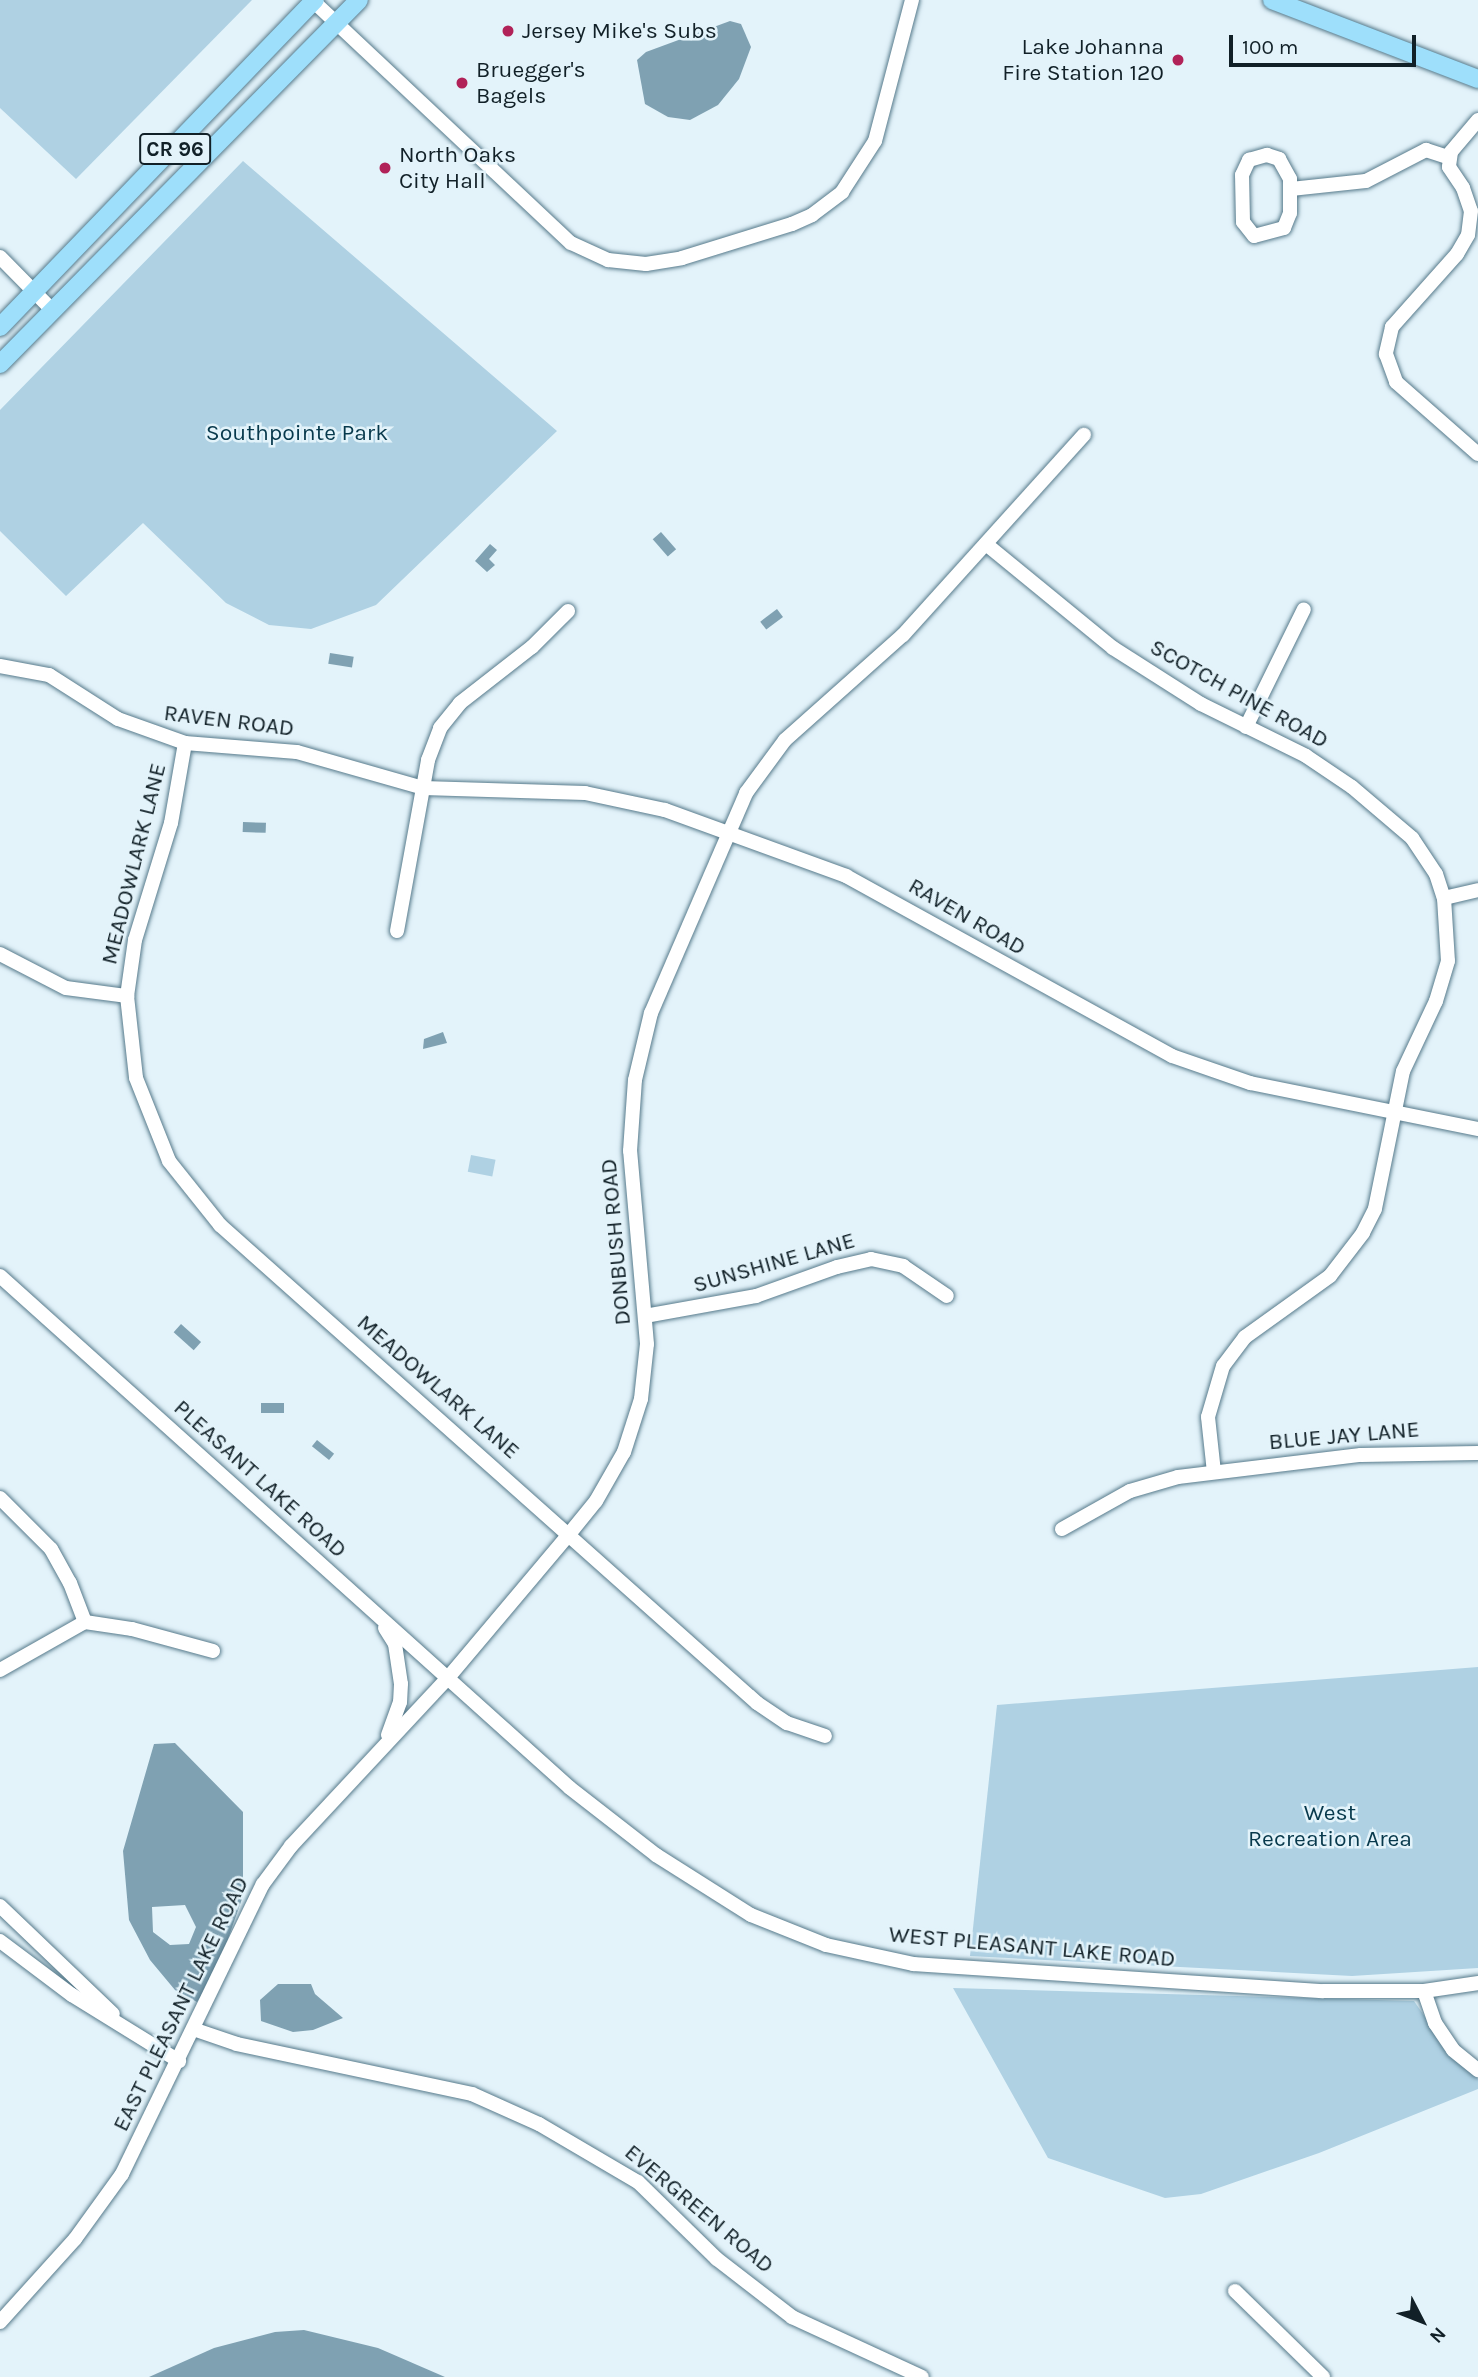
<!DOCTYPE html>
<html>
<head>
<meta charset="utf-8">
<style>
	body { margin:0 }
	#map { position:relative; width:1478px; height:2377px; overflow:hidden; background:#e3f3fa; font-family:Karla,sans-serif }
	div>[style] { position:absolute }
	.green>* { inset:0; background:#afd1e3; transform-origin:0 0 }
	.water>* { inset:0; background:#7fa1b2; transform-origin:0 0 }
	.roads { filter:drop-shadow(0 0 2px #567a8b) drop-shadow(0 0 2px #567a8b) }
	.minor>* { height:14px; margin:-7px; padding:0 7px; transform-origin:7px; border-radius:7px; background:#fff }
	.major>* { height:18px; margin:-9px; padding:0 9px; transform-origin:9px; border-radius:9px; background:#9edffb }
	.dots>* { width:19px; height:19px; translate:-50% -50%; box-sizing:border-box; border:4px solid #e3f3fa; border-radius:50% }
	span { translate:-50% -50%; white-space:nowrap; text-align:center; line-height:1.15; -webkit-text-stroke:5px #e3f3fa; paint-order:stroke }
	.shield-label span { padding:2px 5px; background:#e3f3fa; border:2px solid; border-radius:5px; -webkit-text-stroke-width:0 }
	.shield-label { font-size:21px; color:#112027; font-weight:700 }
	.poi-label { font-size:23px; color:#112027 }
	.left { translate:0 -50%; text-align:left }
	.right { translate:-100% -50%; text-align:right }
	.park-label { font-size:23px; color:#07394c }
	.street-label { font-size:23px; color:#112027 }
	.north { position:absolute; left:1387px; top:2286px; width:70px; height:70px; -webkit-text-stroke:5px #e3f3fa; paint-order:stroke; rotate:132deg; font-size:19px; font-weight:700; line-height:28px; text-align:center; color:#112027 }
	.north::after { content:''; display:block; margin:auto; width:24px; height:32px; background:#112027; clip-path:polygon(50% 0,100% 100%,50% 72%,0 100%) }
	.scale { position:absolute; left:1229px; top:35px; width:187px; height:32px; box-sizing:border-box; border:4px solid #112027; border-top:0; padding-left:9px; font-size:21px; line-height:24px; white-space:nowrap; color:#112027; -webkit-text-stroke:5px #e3f3fa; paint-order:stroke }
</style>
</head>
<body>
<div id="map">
	<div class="green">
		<i style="clip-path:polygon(0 0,252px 0,76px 179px,0 108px)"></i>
		<i style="clip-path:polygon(243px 161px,557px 431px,376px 605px,311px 629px,269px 625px,226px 603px,143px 523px,66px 596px,0 531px,0 410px)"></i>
		<i style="left:471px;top:1155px;width:25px;height:17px;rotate:11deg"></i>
		<i style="clip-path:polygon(1478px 1667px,1478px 1968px,1352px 1976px,970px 1956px,997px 1705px)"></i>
		<i style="clip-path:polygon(953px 1988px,1414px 2001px,1449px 2052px,1478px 2079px,1478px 2089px,1319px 2153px,1201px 2194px,1165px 2198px,1048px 2158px)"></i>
	</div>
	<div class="water">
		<i style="clip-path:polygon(730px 21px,741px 24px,751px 47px,739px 79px,718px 105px,690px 120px,668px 117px,645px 104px,637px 60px,646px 52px)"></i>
		<i style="left:661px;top:532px;width:23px;height:11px;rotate:49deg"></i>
		<i style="clip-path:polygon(490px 544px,497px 550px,489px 559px,495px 565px,487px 572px,475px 561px)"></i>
		<i style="left:777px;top:609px;width:10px;height:21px;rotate:53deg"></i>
		<i style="left:330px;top:653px;width:24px;height:11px;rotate:9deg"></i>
		<i style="left:243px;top:822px;width:23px;height:10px;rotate:2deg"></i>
		<i style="clip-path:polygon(443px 1032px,447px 1043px,423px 1049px,424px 1039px)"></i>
		<i style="left:181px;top:1324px;width:27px;height:11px;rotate:42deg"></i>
		<i style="left:261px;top:1403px;width:23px;height:10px"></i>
		<i style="left:317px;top:1440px;width:22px;height:8px;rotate:39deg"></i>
		<i style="clip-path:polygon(evenodd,175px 1743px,243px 1812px,243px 1896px,216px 1973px,197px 2002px,175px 1990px,150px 1960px,129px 1920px,123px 1851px,154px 1744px,175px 1743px,185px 1905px,196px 1927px,189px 1944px,170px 1945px,153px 1932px,152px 1907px,185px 1905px)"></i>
		<i style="clip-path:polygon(278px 1984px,311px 1984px,315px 1994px,343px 2018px,313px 2030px,293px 2032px,261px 2021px,260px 2000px)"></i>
		<i style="clip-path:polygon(304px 2330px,378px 2348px,445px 2377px,149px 2377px,214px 2348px,275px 2332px)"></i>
	</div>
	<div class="roads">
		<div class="minor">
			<i style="left:314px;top:2px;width:352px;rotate:43.2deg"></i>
			<i style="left:571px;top:243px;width:41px;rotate:24.7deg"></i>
			<i style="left:608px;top:260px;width:38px;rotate:6deg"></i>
			<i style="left:646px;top:264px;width:36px;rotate:-9deg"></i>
			<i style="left:682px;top:258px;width:115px;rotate:-17.2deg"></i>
			<i style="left:792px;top:224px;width:22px;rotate:-24deg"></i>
			<i style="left:812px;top:215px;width:38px;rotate:-37deg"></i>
			<i style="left:842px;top:192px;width:61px;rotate:-57.1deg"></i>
			<i style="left:875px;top:141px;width:146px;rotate:-75.3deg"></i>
			<i style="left:1478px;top:120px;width:42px;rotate:130.2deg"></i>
			<i style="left:1451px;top:152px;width:15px;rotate:98deg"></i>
			<i style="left:1449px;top:167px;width:25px;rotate:56deg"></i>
			<i style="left:1463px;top:188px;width:24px;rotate:71deg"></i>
			<i style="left:1471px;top:211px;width:24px;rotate:97deg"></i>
			<i style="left:1468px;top:235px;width:22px;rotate:120deg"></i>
			<i style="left:1457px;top:254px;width:98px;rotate:131.7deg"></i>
			<i style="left:1392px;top:327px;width:28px;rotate:103deg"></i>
			<i style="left:1386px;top:354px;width:30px;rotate:70deg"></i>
			<i style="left:1396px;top:382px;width:109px;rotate:41.3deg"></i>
			<i style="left:1267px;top:155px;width:13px;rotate:18deg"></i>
			<i style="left:1279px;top:159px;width:23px;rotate:61deg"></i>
			<i style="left:1290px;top:179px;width:34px;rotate:90deg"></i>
			<i style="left:1290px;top:213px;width:16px;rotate:112deg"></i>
			<i style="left:1284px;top:228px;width:31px;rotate:165deg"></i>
			<i style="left:1254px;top:236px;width:18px;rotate:-128deg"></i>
			<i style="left:1243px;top:222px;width:47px;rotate:-91.2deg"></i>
			<i style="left:1242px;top:175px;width:17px;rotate:-65deg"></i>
			<i style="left:1249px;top:160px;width:19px;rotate:-16deg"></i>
			<i style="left:1291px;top:189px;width:75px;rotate:-6.1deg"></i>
			<i style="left:1366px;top:181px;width:68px;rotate:-27.3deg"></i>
			<i style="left:1426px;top:150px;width:25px;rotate:18deg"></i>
			<i style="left:0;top:257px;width:76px;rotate:45.5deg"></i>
			<i style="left:986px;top:544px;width:164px;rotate:39.3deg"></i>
			<i style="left:1113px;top:648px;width:104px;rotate:32.5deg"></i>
			<i style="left:1201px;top:704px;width:117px;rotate:26.3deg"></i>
			<i style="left:1306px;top:756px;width:55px;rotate:34deg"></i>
			<i style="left:1352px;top:787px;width:79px;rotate:40.4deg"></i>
			<i style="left:1412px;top:838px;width:43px;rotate:56.3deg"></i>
			<i style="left:1436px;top:874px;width:25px;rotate:72deg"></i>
			<i style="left:1444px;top:898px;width:63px;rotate:86.4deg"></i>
			<i style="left:1448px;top:961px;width:42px;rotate:106.7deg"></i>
			<i style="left:1436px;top:1001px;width:77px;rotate:115.2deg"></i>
			<i style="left:1403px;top:1071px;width:141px;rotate:101.5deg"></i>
			<i style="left:1375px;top:1209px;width:27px;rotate:117deg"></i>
			<i style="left:1363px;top:1233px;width:54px;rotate:127.5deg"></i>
			<i style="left:1330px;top:1276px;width:105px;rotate:144.3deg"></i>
			<i style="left:1245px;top:1337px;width:36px;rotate:127deg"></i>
			<i style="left:1223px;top:1366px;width:53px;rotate:106.4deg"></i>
			<i style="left:1208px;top:1417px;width:55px;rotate:83.8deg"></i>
			<i style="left:0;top:666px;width:50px;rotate:10.4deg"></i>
			<i style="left:49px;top:675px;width:82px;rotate:32.5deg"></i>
			<i style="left:118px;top:719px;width:71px;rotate:19.7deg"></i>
			<i style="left:185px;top:743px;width:112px;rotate:4.6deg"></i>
			<i style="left:297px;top:752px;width:131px;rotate:15.9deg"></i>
			<i style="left:423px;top:788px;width:162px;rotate:1.8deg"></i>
			<i style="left:585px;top:793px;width:82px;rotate:12deg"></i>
			<i style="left:665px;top:810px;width:193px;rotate:20deg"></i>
			<i style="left:846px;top:876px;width:372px;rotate:28.9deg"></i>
			<i style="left:1172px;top:1056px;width:83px;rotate:19.1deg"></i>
			<i style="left:1250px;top:1083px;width:233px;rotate:11.4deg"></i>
			<i style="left:1246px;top:727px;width:131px;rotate:-63.8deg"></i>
			<i style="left:185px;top:743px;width:81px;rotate:99.9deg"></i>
			<i style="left:171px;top:823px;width:122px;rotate:107.1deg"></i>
			<i style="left:135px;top:940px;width:57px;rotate:98.1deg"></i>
			<i style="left:127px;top:996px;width:82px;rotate:83.7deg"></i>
			<i style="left:136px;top:1078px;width:89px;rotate:68.3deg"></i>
			<i style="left:169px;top:1161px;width:82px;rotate:51.4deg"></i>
			<i style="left:220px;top:1225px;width:719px;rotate:41.67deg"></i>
			<i style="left:757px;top:1703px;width:36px;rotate:34deg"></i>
			<i style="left:787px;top:1723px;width:40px;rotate:18.9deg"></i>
			<i style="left:1444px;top:898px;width:35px;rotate:-13deg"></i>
			<i style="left:397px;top:931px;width:174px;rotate:-79.7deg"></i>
			<i style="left:428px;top:760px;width:34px;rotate:-69deg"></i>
			<i style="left:440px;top:728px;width:32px;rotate:-51deg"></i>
			<i style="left:460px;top:703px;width:91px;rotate:-37.9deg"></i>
			<i style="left:532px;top:647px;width:51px;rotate:-45deg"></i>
			<i style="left:0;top:954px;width:74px;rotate:27.3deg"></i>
			<i style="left:66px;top:988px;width:62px;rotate:7.5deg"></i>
			<i style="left:0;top:1276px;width:766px;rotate:41.93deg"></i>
			<i style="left:570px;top:1788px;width:109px;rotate:37.9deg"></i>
			<i style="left:656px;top:1855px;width:112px;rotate:32.3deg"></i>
			<i style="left:751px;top:1915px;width:81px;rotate:21.8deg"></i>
			<i style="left:826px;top:1945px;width:89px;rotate:12.3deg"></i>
			<i style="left:913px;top:1964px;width:411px;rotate:3.8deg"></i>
			<i style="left:1323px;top:1991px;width:101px"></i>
			<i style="left:1424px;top:1991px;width:55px;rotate:-8.4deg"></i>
			<i style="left:645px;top:1316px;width:113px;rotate:-10.2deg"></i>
			<i style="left:756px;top:1296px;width:86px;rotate:-19.7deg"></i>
			<i style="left:837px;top:1267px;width:35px;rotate:-13deg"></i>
			<i style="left:871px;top:1259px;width:33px;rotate:12deg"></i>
			<i style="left:903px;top:1266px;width:53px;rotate:34.3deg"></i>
			<i style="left:0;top:1498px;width:72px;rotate:45deg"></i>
			<i style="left:51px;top:1549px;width:39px;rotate:61deg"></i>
			<i style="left:70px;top:1583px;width:42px;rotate:69deg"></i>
			<i style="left:1062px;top:1529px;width:78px;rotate:-29.2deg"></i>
			<i style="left:1130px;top:1491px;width:50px;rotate:-16.3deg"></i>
			<i style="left:1178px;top:1477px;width:184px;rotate:-6.9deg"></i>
			<i style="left:1361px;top:1455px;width:117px;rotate:-1deg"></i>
			<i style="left:85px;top:1622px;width:48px;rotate:8.5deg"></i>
			<i style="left:132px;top:1629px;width:84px;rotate:15.2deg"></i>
			<i style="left:385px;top:1628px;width:19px;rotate:58deg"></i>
			<i style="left:395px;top:1644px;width:40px;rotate:81.5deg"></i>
			<i style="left:401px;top:1684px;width:18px;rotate:93deg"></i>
			<i style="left:400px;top:1702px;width:35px;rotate:110deg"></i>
			<i style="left:0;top:1670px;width:98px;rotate:-29.5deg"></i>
			<i style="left:0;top:1906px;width:156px;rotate:43.7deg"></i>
			<i style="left:0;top:1941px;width:90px;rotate:36.9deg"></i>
			<i style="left:72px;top:1995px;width:126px;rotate:31.7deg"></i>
			<i style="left:1424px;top:1991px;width:34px;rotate:71deg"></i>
			<i style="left:1435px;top:2023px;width:32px;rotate:56deg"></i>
			<i style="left:1453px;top:2050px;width:32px;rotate:39deg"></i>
			<i style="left:196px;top:2030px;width:43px;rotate:18.9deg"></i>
			<i style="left:237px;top:2044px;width:240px;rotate:12deg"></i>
			<i style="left:472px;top:2094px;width:73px;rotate:24.1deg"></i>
			<i style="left:539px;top:2124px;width:115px;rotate:30.4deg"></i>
			<i style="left:638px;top:2182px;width:110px;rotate:44.3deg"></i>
			<i style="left:717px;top:2259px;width:95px;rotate:37.7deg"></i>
			<i style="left:792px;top:2317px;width:143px;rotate:24.8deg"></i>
			<i style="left:1235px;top:2291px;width:123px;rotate:44.3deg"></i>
			<i style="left:0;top:2322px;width:112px;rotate:-47.9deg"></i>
			<i style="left:75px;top:2239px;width:80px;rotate:-54.1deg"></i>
			<i style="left:122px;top:2174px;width:322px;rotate:-64.1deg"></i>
			<i style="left:263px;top:1884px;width:47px;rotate:-53.6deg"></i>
			<i style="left:291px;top:1846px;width:229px;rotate:-47deg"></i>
			<i style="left:447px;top:1679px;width:191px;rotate:-49.9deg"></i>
			<i style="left:570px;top:1533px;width:41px;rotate:-50.9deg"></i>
			<i style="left:596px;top:1501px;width:56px;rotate:-60.3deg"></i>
			<i style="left:624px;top:1452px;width:56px;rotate:-72.2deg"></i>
			<i style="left:641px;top:1399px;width:55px;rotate:-83.8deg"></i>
			<i style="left:647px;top:1344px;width:194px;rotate:-95deg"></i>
			<i style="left:630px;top:1151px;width:71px;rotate:-86deg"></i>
			<i style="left:635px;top:1080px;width:69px;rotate:-76.6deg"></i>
			<i style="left:651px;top:1013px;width:240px;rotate:-66.6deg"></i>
			<i style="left:746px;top:793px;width:66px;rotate:-53.7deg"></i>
			<i style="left:785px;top:740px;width:158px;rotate:-41.7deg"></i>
			<i style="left:903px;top:635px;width:270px;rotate:-47.9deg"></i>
		</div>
		<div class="major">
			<i style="left:1272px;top:0;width:221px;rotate:21deg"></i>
			<i style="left:0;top:327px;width:454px;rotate:-46.1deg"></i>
			<i style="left:0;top:364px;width:511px;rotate:-45.4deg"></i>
		</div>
	</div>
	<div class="dots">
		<i style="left:508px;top:31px;background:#b12258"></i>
		<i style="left:1178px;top:60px;background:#b12258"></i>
		<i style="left:462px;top:83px;background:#b12258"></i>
		<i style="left:385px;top:168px;background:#b12258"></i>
	</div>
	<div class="shield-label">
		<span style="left:175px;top:149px">CR 96</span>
	</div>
	<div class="poi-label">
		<span class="left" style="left:522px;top:31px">Jersey Mike's Subs</span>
		<span class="right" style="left:1164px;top:60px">Lake Johanna<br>Fire Station 120</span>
		<span class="left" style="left:476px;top:83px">Bruegger's<br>Bagels</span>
		<span class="left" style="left:399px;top:168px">North Oaks<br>City Hall</span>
	</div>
	<div class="park-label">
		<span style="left:297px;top:433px">Southpointe Park</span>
		<span style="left:1330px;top:1826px">West<br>Recreation Area</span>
	</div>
	<div class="street-label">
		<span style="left:1239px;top:694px;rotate:29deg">SCOTCH PINE ROAD</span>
		<span style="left:229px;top:721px;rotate:7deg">RAVEN ROAD</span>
		<span style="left:134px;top:864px;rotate:-76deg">MEADOWLARK LANE</span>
		<span style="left:967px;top:917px;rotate:30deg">RAVEN ROAD</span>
		<span style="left:616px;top:1242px;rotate:-95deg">DONBUSH ROAD</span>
		<span style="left:774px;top:1263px;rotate:-16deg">SUNSHINE LANE</span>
		<span style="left:438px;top:1387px;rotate:41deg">MEADOWLARK LANE</span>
		<span style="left:1344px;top:1436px;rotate:-5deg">BLUE JAY LANE</span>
		<span style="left:260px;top:1479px;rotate:42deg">PLEASANT LAKE ROAD</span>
		<span style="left:1032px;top:1947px;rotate:5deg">WEST PLEASANT LAKE ROAD</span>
		<span style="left:181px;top:2004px;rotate:-64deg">EAST PLEASANT LAKE ROAD</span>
		<span style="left:699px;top:2209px;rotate:40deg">EVERGREEN ROAD</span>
	</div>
	<div class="north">N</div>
	<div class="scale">100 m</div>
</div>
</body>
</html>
